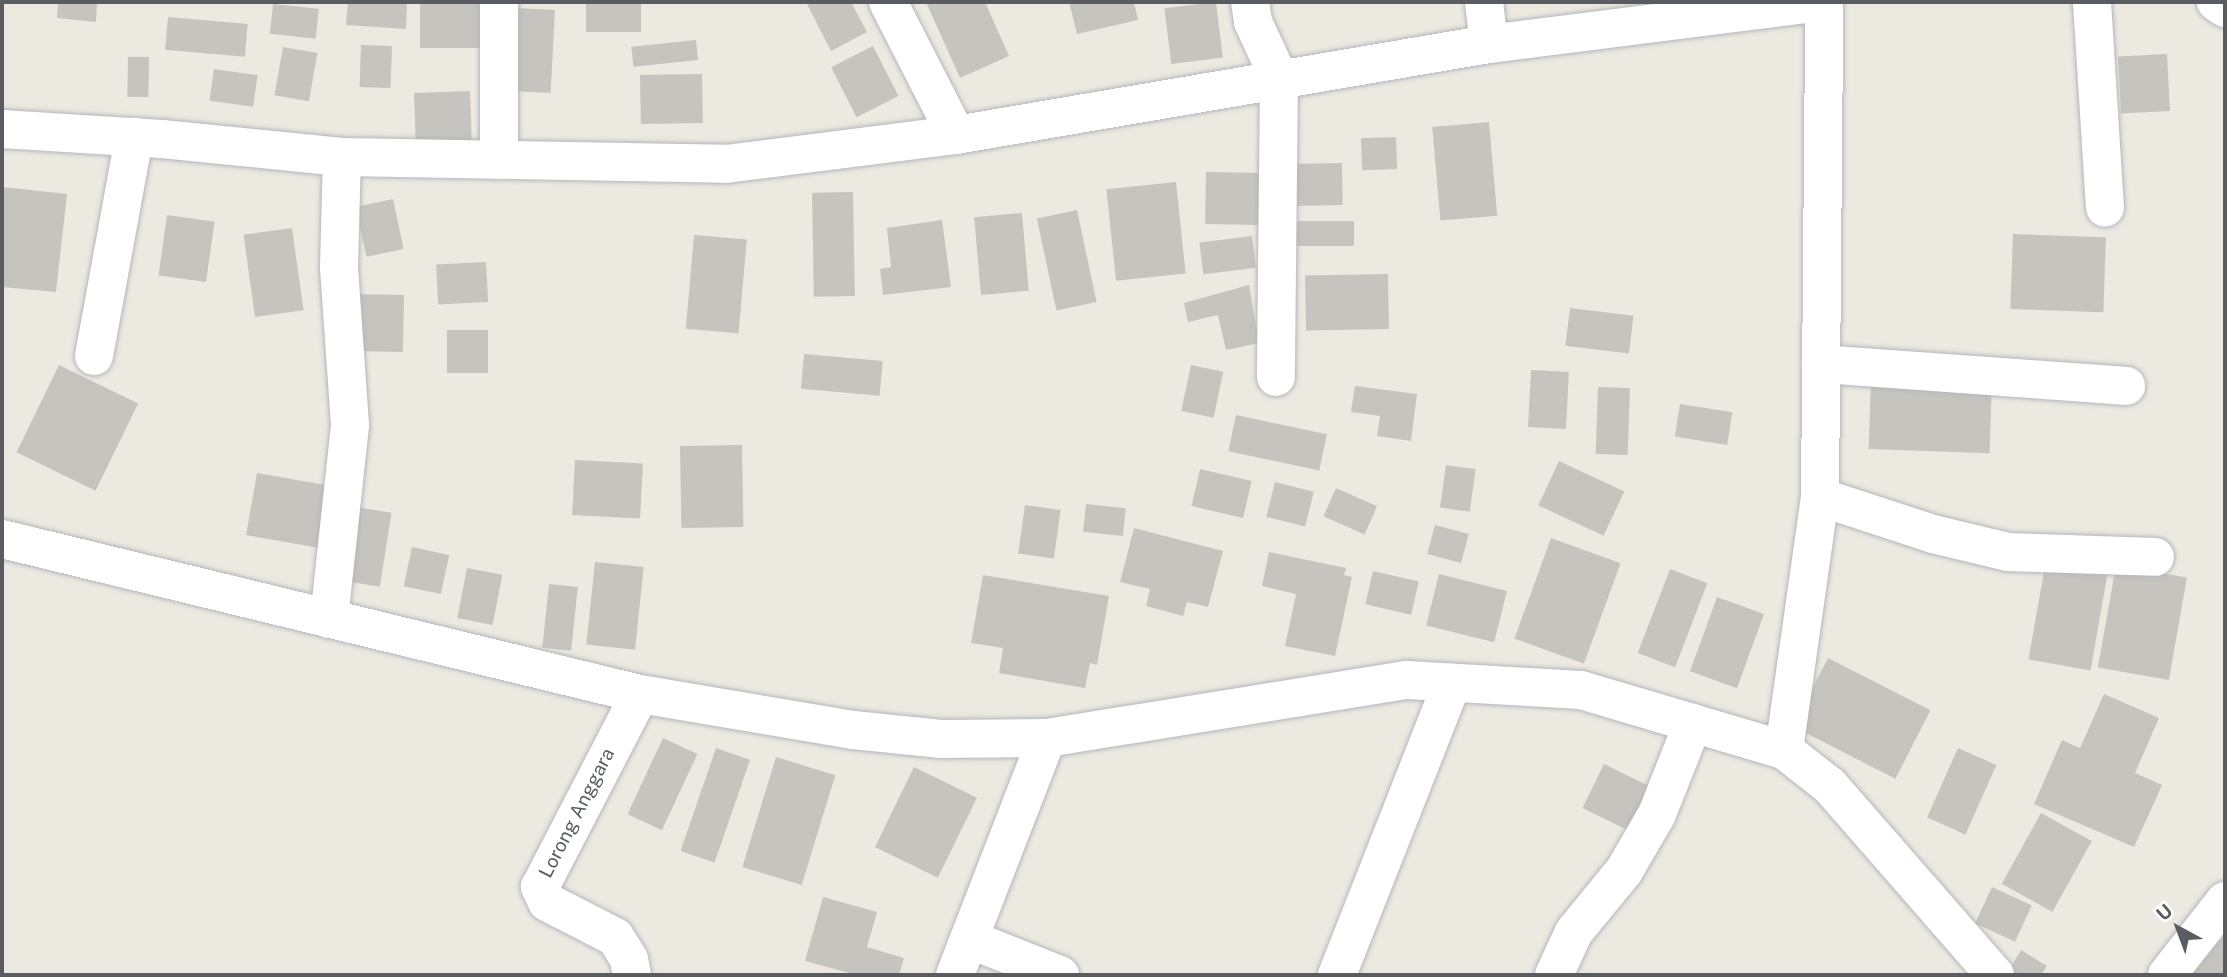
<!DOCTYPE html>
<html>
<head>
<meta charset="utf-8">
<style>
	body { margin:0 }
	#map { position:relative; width:2227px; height:977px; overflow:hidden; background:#ece9e1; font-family:"Public Sans",sans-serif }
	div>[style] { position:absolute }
	.building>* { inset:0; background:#c6c4be; transform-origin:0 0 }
	.roads { filter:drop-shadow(0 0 2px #b3b7bb) drop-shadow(0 0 2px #b3b7bb) }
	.street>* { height:38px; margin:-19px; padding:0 19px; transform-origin:19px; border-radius:19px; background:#fff }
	span { translate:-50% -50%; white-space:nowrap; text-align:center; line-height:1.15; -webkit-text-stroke:5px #fff; paint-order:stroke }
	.street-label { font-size:19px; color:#595d61 }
	.frame { position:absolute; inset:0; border:4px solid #595d61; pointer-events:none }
	.north { position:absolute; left:2143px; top:893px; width:70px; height:70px; -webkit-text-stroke:5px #fff; paint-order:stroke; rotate:319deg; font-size:19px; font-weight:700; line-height:28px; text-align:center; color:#595d61 }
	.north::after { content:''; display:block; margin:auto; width:24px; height:32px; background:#595d61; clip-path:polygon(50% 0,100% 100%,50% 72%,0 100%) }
</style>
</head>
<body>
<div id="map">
	<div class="building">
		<i style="clip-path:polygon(58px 2px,97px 2px,96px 22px,57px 18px)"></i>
		<i style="clip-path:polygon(348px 2px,407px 2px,406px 29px,346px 25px)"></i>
		<i style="left:420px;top:2px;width:66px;height:46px"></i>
		<i style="left:586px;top:2px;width:55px;height:30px"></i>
		<i style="clip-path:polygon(806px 2px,851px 2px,867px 32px,831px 51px)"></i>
		<i style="clip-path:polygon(926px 2px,985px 2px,1009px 56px,960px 78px)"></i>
		<i style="clip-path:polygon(1069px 2px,1134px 2px,1138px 20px,1077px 34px)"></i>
		<i style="left:1216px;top:2px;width:56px;height:52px;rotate:83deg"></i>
		<i style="left:273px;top:4px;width:46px;height:30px;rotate:6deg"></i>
		<i style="left:516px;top:8px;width:39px;height:83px;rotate:3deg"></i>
		<i style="left:168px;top:17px;width:80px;height:33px;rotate:5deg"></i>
		<i style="left:696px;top:40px;width:20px;height:65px;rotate:84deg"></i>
		<i style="left:361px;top:45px;width:31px;height:42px;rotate:2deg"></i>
		<i style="left:873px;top:46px;width:56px;height:47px;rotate:63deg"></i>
		<i style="left:283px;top:47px;width:35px;height:49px;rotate:10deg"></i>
		<i style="left:2167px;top:54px;width:57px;height:49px;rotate:87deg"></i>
		<i style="left:149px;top:57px;width:40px;height:21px;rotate:91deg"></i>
		<i style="left:214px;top:69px;width:44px;height:32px;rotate:8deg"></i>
		<i style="left:702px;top:74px;width:49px;height:62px;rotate:89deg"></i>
		<i style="left:470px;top:91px;width:55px;height:56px;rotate:88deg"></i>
		<i style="left:1489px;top:122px;width:94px;height:57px;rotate:85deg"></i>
		<i style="left:1396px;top:137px;width:32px;height:35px;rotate:88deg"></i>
		<i style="left:1342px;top:163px;width:42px;height:53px;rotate:89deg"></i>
		<i style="left:1206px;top:172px;width:57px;height:52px;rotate:1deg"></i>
		<i style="left:1176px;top:182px;width:92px;height:70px;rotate:84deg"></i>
		<i style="clip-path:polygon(3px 187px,67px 194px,56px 292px,2px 287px)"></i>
		<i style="left:853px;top:192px;width:104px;height:41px;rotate:89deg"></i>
		<i style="left:393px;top:199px;width:51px;height:38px;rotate:78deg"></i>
		<i style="left:1077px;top:210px;width:94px;height:41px;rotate:78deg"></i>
		<i style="left:1022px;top:213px;width:78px;height:48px;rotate:85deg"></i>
		<i style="left:167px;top:215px;width:48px;height:61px;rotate:8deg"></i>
		<i style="clip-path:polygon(942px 220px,951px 287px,883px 295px,880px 269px,891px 267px,887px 228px)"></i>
		<i style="left:1354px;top:221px;width:25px;height:74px;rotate:90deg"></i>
		<i style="left:292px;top:228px;width:83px;height:49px;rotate:82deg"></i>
		<i style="left:2013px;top:234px;width:93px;height:75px;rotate:2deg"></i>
		<i style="left:694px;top:235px;width:53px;height:94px;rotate:5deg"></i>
		<i style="left:1252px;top:236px;width:32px;height:53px;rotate:83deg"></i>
		<i style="left:486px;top:262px;width:40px;height:50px;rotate:87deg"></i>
		<i style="left:1388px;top:274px;width:55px;height:83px;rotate:89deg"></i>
		<i style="clip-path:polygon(1249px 285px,1259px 343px,1226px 350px,1218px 315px,1188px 322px,1184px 303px)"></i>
		<i style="left:352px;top:294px;width:52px;height:57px;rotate:1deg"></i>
		<i style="left:1570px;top:308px;width:64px;height:38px;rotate:7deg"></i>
		<i style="left:447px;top:330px;width:41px;height:43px"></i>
		<i style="left:804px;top:354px;width:79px;height:35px;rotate:5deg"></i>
		<i style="left:59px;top:365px;width:88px;height:97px;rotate:26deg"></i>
		<i style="left:1191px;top:365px;width:33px;height:47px;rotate:12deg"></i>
		<i style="left:1531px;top:370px;width:38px;height:57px;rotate:3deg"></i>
		<i style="left:1871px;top:380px;width:121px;height:69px;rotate:2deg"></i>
		<i style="clip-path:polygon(1355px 386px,1417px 394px,1411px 441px,1377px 436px,1380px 416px,1351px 412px)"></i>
		<i style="left:1598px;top:387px;width:32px;height:67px;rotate:2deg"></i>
		<i style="left:1680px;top:404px;width:53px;height:33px;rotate:9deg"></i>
		<i style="left:1236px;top:415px;width:93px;height:37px;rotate:12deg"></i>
		<i style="left:742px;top:445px;width:82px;height:62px;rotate:89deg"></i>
		<i style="left:575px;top:460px;width:68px;height:55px;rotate:3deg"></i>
		<i style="left:1559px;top:461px;width:72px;height:49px;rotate:25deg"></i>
		<i style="left:1446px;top:465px;width:30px;height:43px;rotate:8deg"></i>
		<i style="left:1200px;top:469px;width:53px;height:38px;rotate:13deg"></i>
		<i style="left:257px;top:473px;width:77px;height:63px;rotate:10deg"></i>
		<i style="left:1275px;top:482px;width:40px;height:36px;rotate:14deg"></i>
		<i style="left:1336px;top:488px;width:45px;height:31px;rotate:24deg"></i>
		<i style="left:1086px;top:504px;width:40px;height:28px;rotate:6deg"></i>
		<i style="left:1025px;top:505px;width:36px;height:49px;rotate:8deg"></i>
		<i style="left:356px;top:507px;width:36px;height:75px;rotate:9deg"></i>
		<i style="left:1435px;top:525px;width:35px;height:30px;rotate:15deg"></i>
		<i style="clip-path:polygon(1134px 528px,1223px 551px,1208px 607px,1187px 602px,1183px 616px,1146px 606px,1150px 589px,1120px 582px)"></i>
		<i style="left:1551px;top:538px;width:74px;height:107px;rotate:20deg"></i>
		<i style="left:412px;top:547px;width:38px;height:40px;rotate:12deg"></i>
		<i style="clip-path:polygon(1269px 552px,1346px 568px,1344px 575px,1352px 577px,1335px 656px,1285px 646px,1296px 594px,1262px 586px)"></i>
		<i style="left:2046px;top:560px;width:63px;height:101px;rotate:10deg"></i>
		<i style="left:595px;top:562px;width:49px;height:83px;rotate:6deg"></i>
		<i style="left:2116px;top:565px;width:72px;height:104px;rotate:10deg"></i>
		<i style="left:467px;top:568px;width:36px;height:51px;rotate:11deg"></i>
		<i style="left:1670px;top:569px;width:40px;height:90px;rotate:21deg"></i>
		<i style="left:1373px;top:571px;width:47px;height:34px;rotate:13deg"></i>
		<i style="left:1439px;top:574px;width:70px;height:53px;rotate:14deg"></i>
		<i style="clip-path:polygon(983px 575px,1109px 596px,1097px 665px,1090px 663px,1085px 688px,999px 673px,1003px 648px,971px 643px)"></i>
		<i style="left:549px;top:584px;width:29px;height:64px;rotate:6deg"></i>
		<i style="left:1717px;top:597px;width:50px;height:79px;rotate:20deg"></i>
		<i style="left:1828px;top:658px;width:115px;height:77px;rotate:27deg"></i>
		<i style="clip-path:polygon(2104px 694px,2159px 718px,2135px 773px,2162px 785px,2134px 847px,2034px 804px,2062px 740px,2080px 748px)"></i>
		<i style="left:663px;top:738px;width:38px;height:84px;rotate:25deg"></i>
		<i style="left:716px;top:748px;width:36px;height:109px;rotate:19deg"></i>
		<i style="left:1958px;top:748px;width:42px;height:76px;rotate:24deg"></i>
		<i style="left:776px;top:757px;width:62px;height:115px;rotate:17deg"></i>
		<i style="left:1604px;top:764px;width:66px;height:49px;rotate:26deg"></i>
		<i style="left:914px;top:767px;width:70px;height:89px;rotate:26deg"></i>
		<i style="left:2041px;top:813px;width:58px;height:81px;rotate:29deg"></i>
		<i style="left:1992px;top:887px;width:44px;height:40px;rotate:25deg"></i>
		<i style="clip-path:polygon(823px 897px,877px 912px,867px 947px,904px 958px,899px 975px,857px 975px,805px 961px)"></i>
		<i style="clip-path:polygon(2225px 935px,2225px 975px,2190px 975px)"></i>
		<i style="clip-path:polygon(2021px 950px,2047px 966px,2041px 975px,2006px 975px)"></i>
	</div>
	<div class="roads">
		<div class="street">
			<i style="left:499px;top:2px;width:158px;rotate:90deg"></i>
			<i style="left:888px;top:2px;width:149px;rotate:62.9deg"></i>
			<i style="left:1250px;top:2px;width:20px;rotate:81deg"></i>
			<i style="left:1253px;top:22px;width:62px;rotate:65.1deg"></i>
			<i style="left:1279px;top:78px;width:299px;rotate:90.6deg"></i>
			<i style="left:1484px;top:2px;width:42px;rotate:83.2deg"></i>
			<i style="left:2092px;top:2px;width:206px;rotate:86.4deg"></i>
			<i style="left:2216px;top:2px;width:11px;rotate:34deg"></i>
			<i style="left:2px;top:129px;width:160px;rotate:3.6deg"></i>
			<i style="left:162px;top:139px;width:181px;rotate:5.7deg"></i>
			<i style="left:342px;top:157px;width:384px;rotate:1deg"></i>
			<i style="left:726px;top:164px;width:232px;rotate:-7.2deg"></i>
			<i style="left:956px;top:135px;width:541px;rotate:-9.69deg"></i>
			<i style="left:1489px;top:44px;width:335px;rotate:-7.2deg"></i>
			<i style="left:94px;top:356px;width:223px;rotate:-79.6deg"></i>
			<i style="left:1821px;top:364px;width:306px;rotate:4.1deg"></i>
			<i style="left:1820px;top:497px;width:119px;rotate:18.1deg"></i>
			<i style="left:1933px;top:534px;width:77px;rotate:13.5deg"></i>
			<i style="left:2008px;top:552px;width:147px;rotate:1.9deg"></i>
			<i style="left:2px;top:539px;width:657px;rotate:13.66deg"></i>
			<i style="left:640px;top:694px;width:216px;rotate:9.6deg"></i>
			<i style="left:853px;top:730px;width:89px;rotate:5.8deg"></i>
			<i style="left:942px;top:739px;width:105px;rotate:-0.5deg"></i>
			<i style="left:1047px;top:738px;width:365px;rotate:-9.2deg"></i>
			<i style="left:1407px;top:680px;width:174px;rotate:3.3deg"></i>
			<i style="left:1581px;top:690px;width:212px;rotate:16.5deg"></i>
			<i style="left:1784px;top:750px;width:58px;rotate:38deg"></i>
			<i style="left:1830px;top:786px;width:251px;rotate:48.9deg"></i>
			<i style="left:329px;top:619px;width:195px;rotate:-83.8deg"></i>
			<i style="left:350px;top:425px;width:157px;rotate:-94deg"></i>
			<i style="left:339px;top:268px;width:111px;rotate:-88.5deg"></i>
			<i style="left:1784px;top:750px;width:256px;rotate:-81.9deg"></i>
			<i style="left:1820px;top:497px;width:495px;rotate:-89.5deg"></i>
			<i style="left:969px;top:939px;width:98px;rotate:21.6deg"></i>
			<i style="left:632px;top:975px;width:16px;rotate:-101deg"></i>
			<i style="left:629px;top:959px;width:26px;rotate:-122deg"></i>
			<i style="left:615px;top:937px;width:76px;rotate:-152.8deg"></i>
			<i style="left:547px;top:902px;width:17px;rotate:-115deg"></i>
			<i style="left:540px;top:887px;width:217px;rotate:-62.6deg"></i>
			<i style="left:955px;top:975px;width:254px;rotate:-68.8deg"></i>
			<i style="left:1337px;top:975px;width:314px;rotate:-68.5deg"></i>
			<i style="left:1554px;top:975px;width:47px;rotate:-65.1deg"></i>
			<i style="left:1574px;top:932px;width:79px;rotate:-50.7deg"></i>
			<i style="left:1624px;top:871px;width:66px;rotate:-59.9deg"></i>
			<i style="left:1657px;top:814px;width:98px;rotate:-68.4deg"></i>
			<i style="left:2167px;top:975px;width:94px;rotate:-51.9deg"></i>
		</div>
	</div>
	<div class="street-label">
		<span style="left:577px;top:813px;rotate:-63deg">Lorong Anggara</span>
	</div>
	<div class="frame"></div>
	<div class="north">U</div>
</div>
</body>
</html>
